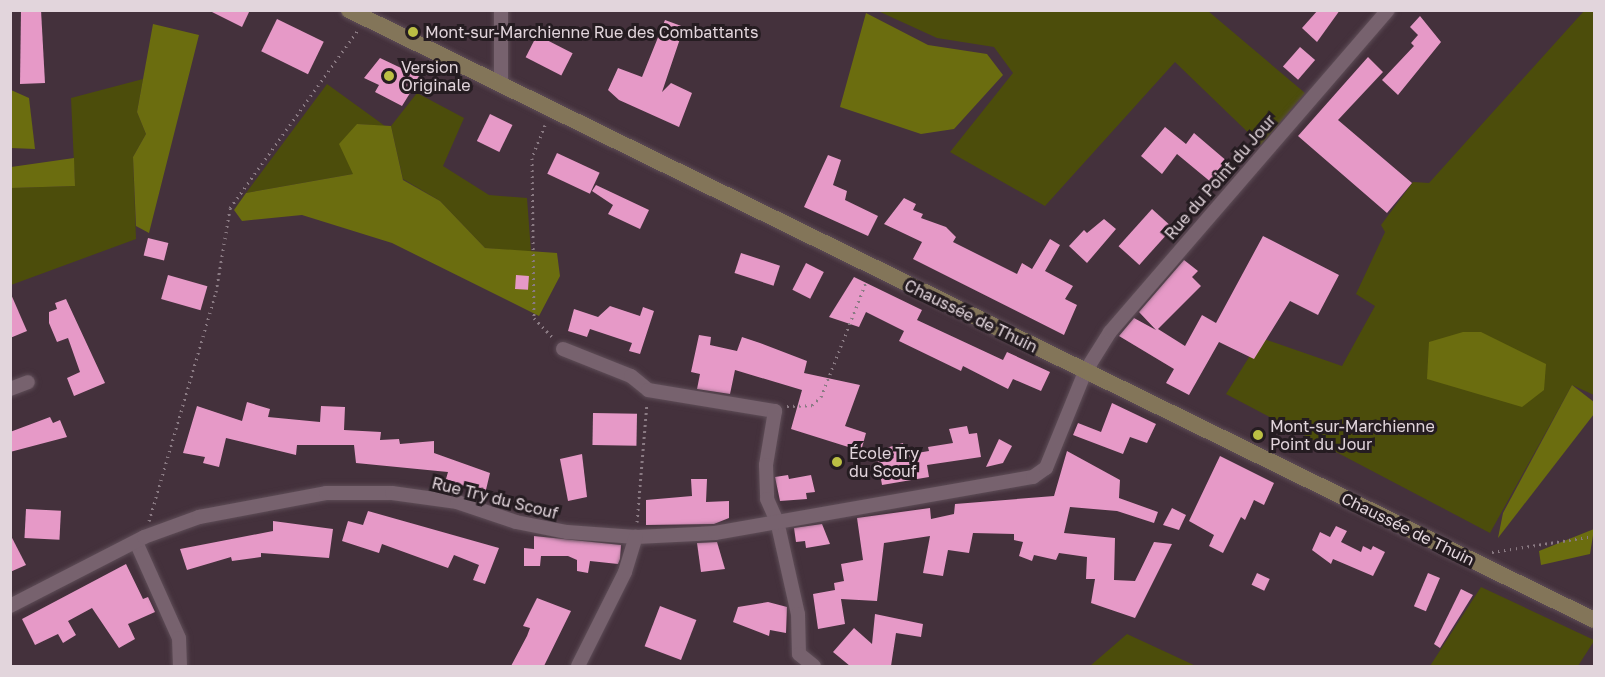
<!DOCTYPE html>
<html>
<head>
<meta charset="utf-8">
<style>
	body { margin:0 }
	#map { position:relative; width:1605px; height:677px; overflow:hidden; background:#44313c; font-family:"Golos Text",sans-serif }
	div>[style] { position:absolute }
	.green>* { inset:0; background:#4c4d0b }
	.forest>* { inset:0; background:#6b6d0f }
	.building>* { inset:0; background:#e699c7; transform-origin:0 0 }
	.path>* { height:3px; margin-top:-1.5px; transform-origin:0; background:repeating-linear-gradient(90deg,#8a7a83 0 1.5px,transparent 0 6px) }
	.roads { filter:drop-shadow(0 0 2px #5e4d57) drop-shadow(0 0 2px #5e4d57) }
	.minor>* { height:14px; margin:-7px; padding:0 7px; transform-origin:7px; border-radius:7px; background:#77626e }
	.secondary>* { height:16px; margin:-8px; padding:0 8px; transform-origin:8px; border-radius:8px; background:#837559 }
	.dots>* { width:16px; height:16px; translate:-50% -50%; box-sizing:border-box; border:3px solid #251c21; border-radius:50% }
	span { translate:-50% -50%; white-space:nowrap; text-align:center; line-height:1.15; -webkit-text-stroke:6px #251c21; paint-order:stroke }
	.poi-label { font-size:16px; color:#e2d5dc }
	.left { translate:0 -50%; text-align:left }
	.street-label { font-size:16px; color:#e2d5dc }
	.frame { position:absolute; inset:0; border:12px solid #e2d5dc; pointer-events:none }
</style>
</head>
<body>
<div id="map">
	<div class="green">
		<i style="clip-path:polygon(878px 11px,1208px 11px,1305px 93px,1261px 145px,1175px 62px,1045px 206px,950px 152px,1013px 73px,994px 47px,937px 38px)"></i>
		<i style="clip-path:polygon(1584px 11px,1594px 11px,1594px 395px,1572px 385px,1490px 533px,1226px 394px,1261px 338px,1342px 366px,1375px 306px,1356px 294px,1385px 232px,1381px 225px,1413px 182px,1429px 183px)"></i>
		<i style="clip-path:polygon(143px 79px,137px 112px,146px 134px,133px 157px,136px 239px,11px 285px,11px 188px,75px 186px,71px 98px)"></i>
		<i style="clip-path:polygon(327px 84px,385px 126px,357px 124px,353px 174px,246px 193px)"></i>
		<i style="clip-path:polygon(417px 93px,464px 118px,443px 166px,489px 195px,527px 198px,531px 252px,485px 248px,440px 201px,403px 179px,391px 126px)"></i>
		<i style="clip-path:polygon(1481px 587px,1594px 640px,1594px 641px,1578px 666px,1430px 666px)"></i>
		<i style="clip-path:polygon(1127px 634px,1196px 666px,1090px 666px)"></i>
	</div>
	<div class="forest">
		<i style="clip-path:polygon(866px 13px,928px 45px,987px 54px,1003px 75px,954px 129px,921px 134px,840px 107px)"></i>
		<i style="clip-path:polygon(153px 24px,199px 35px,149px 233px,136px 226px,133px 157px,146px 134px,137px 112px)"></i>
		<i style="clip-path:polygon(11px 90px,29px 98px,35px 149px,11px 148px)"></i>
		<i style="clip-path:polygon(357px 124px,391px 126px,403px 180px,440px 201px,485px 248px,557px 253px,560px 276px,539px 316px,392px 243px,302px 215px,242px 221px,234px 210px,246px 193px,353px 174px,339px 144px)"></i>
		<i style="clip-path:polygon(74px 158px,75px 186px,11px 188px,11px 167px)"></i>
		<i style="clip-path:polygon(1463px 332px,1481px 332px,1546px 364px,1544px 390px,1522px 407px,1427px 379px,1429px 342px)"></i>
		<i style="clip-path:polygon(1572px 385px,1594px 402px,1594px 414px,1498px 538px,1503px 513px)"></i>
		<i style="clip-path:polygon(1594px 529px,1590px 554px,1541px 565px,1539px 551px)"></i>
	</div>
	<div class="building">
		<i style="clip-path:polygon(21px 10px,41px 10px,45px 83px,20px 84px)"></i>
		<i style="clip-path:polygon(208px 10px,250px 10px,242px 27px)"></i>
		<i style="clip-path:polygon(1318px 10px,1340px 10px,1317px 42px,1302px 28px)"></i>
		<i style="clip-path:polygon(1420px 16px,1441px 42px,1398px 95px,1382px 80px,1414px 46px,1411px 43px,1418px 35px,1410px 27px)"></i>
		<i style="left:277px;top:19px;width:52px;height:36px;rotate:26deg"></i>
		<i style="clip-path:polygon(665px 20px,684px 27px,662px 92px,671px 83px,692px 93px,679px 127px,619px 100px,608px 90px,618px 68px,642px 77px)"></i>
		<i style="left:537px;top:35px;width:40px;height:25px;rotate:27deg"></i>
		<i style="left:1300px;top:47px;width:20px;height:26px;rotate:41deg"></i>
		<i style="clip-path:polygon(1368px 57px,1383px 72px,1338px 120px,1412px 183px,1387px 213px,1298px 136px)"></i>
		<i style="clip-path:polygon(380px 58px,420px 77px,402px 106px,375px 92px,379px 85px,364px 78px)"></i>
		<i style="left:490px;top:114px;width:25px;height:30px;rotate:26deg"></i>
		<i style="clip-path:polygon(1165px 127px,1186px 144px,1194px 133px,1235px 168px,1218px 188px,1177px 154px,1162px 174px,1141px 156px)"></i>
		<i style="left:557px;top:153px;width:47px;height:23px;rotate:25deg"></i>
		<i style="clip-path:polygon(828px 155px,841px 160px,833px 185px,847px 191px,845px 200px,878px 216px,868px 236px,804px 207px)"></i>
		<i style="clip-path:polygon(596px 185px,649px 210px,640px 229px,608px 214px,613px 205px,592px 191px)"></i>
		<i style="clip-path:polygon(904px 198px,916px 204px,913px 210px,923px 214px,921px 218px,946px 227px,956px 237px,953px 242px,1017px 274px,1022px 263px,1032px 269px,1050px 239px,1060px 245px,1045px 271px,1073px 286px,1065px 299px,1077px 305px,1064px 335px,913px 259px,922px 242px,884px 224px)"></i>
		<i style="left:1152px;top:209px;width:28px;height:50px;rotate:42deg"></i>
		<i style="clip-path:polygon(1104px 219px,1116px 229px,1087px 263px,1069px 246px,1084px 230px,1087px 233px)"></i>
		<i style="clip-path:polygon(1263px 236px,1339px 275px,1318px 315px,1290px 301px,1254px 359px,1219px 342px,1189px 395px,1166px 383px,1174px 369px,1119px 336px,1134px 318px,1156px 330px,1139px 312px,1184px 260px,1198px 271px,1192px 277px,1201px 286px,1158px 329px,1185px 346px,1202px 315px,1216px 323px)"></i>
		<i style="left:148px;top:238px;width:21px;height:18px;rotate:14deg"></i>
		<i style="left:741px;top:253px;width:41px;height:21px;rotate:18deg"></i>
		<i style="left:806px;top:263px;width:20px;height:30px;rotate:27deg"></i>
		<i style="left:168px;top:275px;width:41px;height:25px;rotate:16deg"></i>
		<i style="left:516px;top:275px;width:13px;height:14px;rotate:4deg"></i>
		<i style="clip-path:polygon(854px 277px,922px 310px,917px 320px,1003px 360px,1007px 352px,1050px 372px,1041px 391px,1013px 379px,1008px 389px,963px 366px,961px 371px,899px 341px,904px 331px,866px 312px,859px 327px,829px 317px)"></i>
		<i style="clip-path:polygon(10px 292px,27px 331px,10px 338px)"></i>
		<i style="clip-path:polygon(66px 299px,105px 383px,74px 396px,67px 378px,80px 372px,68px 338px,57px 342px,49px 323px,49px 312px,57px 309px,55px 303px)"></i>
		<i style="clip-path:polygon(610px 306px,640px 316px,643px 307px,654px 311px,640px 354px,629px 351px,632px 343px,590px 329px,587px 337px,568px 331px,574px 309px,598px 317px)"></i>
		<i style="clip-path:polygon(699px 335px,711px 337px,710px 345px,737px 351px,742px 337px,760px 343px,807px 361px,804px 373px,860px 385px,845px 426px,866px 433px,861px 451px,791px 429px,802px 390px,735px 370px,730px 394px,697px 389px,700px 374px,691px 372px)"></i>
		<i style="clip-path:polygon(247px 402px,270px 409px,268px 417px,320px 422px,321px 406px,345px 407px,344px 430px,381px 432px,380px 440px,399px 439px,400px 444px,434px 441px,434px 453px,490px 473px,485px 494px,446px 479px,448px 472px,356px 463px,354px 445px,297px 445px,296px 455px,226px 438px,219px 467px,203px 463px,205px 457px,183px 453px,197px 406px,242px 421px)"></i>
		<i style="clip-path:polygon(1112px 403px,1156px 424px,1147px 443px,1130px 437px,1123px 454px,1073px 435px,1078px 423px,1101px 432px)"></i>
		<i style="left:593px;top:413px;width:44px;height:32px;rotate:1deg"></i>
		<i style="clip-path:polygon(50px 417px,53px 423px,60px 420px,67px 437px,10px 452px,10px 432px)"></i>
		<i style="clip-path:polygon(967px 426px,969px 434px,977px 433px,981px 457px,927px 465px,929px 477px,882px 485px,876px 451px,903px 443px,905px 455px,929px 451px,928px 447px,953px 443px,949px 429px)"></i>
		<i style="clip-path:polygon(999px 439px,1012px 446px,1003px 463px,986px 467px)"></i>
		<i style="clip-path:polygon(1067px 451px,1120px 480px,1119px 498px,1158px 512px,1154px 523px,1117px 511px,1070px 507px,1064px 533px,1115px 538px,1114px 580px,1135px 581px,1154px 542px,1172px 544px,1135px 618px,1091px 603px,1095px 579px,1086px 579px,1087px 557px,1059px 553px,1056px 560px,1034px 555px,1032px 561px,1019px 556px,1023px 542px,1014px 540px,1014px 534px,973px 533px,969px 553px,948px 550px,943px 576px,923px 573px,930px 536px,884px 543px,877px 601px,841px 599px,845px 624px,818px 629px,813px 594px,835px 590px,834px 583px,844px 581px,841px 564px,863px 560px,857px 518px,930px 508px,931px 519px,954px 514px,955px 504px,1054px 496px)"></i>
		<i style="clip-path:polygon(582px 454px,587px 497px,568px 501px,560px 459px)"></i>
		<i style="clip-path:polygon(1220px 456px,1274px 483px,1264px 505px,1254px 500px,1245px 520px,1241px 517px,1223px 553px,1209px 546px,1214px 535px,1189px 521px)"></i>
		<i style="clip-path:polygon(788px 475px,789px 479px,811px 475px,815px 492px,806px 493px,807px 499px,780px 501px,775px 477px)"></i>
		<i style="clip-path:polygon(691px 479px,707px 479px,706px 502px,729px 501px,729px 518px,714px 524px,646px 525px,646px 500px,692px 496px)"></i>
		<i style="clip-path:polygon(1172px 508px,1186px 515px,1179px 530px,1163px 525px)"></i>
		<i style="left:26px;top:509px;width:35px;height:29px;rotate:3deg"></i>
		<i style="clip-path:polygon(368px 511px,499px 548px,485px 584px,473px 580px,479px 565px,454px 555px,448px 568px,382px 544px,379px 553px,342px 541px,348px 521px,363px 525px)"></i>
		<i style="clip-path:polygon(273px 521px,333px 529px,329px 558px,261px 553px,261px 557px,232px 561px,231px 557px,187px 570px,180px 549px,273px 531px)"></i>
		<i style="clip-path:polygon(822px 524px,830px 544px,806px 548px,805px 541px,796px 542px,794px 528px)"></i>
		<i style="clip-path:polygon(1336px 526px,1347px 531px,1341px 542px,1361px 552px,1363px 546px,1371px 550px,1373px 546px,1385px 552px,1373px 576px,1333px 559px,1331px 564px,1312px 550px,1320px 532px,1330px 537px)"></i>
		<i style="clip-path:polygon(10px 534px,26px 565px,10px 572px)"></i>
		<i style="clip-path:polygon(534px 536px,621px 545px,620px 559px,618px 564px,590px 561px,588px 573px,577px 571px,577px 560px,568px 556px,541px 556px,540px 566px,524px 566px,524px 548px,534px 549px)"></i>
		<i style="clip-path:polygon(717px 542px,725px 569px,701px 572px,697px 543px)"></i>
		<i style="clip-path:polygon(126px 564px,143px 599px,148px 597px,155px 612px,128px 624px,135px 639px,119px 648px,92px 608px,68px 621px,76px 635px,63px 643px,58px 634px,35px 645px,22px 619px)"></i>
		<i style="left:1257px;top:573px;width:14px;height:13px;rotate:25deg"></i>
		<i style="left:1428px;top:573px;width:13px;height:36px;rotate:23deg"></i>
		<i style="clip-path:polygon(1461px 589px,1473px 595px,1440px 648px,1434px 644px)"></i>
		<i style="clip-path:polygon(537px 598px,571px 611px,544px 666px,511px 666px,527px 636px,530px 628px,523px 626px)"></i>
		<i style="clip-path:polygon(768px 602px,787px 607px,786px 633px,770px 630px,769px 636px,733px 622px,738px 607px)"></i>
		<i style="left:660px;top:606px;width:39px;height:43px;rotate:21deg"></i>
		<i style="clip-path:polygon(875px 614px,923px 624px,921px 637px,896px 633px,891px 666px,850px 666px,833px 652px,854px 628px,872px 644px)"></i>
	</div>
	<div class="path">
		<i style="left:545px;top:125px;width:35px;rotate:112deg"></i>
		<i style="left:532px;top:158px;width:160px;rotate:89.3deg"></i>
		<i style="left:534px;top:318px;width:29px;rotate:46deg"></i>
		<i style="left:787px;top:406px;width:25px;rotate:-2deg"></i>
		<i style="left:812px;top:405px;width:12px;rotate:-42deg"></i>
		<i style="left:821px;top:397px;width:123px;rotate:-68.6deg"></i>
		<i style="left:149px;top:521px;width:239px;rotate:-73.7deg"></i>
		<i style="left:216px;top:292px;width:85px;rotate:-80.5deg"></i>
		<i style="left:230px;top:208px;width:219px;rotate:-54.3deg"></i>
		<i style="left:637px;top:522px;width:119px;rotate:-85.2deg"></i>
		<i style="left:1492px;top:552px;width:103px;rotate:-8.9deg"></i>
	</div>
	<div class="roads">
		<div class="minor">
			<i style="left:501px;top:10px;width:74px;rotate:90deg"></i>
			<i style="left:563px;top:349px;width:73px;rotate:21.7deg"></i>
			<i style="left:631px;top:376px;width:22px;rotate:39deg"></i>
			<i style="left:648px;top:390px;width:129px;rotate:9.4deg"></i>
			<i style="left:775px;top:411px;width:55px;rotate:99.5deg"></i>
			<i style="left:766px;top:465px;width:34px;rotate:88deg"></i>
			<i style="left:767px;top:499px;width:24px;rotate:66deg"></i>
			<i style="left:777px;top:521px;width:95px;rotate:77.3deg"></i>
			<i style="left:798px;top:614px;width:40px;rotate:88.6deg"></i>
			<i style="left:799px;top:654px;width:19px;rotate:39deg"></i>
			<i style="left:10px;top:389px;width:19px;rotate:-21deg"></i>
			<i style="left:136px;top:542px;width:105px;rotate:65.9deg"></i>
			<i style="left:179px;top:638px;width:28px;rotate:88deg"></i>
			<i style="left:10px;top:606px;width:151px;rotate:-27.2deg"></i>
			<i style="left:144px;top:537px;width:59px;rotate:-20deg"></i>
			<i style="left:199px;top:517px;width:129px;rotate:-10.7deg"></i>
			<i style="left:326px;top:493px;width:66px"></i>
			<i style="left:392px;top:493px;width:66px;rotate:7.9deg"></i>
			<i style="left:457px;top:502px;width:62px;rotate:18.7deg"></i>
			<i style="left:516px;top:522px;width:52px;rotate:11.1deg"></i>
			<i style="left:567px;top:532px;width:69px;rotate:4.1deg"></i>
			<i style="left:636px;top:537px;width:79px;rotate:-2.9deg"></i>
			<i style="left:715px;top:533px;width:323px;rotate:-10deg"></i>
			<i style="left:1033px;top:477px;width:16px;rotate:-35deg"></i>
			<i style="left:1046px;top:468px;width:104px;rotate:-67.9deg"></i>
			<i style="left:1085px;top:372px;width:47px;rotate:-58deg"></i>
			<i style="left:1110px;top:332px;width:425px;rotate:-49.2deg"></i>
			<i style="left:578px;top:666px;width:105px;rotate:-63.4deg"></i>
			<i style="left:625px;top:572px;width:37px;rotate:-73deg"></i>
		</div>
		<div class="secondary">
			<i style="left:349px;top:10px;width:1386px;rotate:26.1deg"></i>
		</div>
	</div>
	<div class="dots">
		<i style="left:413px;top:32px;background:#bcbf44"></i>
		<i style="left:389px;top:76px;background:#bcbf44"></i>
		<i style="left:1258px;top:435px;background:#bcbf44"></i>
		<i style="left:837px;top:462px;background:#bcbf44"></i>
	</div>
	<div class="poi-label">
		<span class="left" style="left:425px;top:32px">Mont-sur-Marchienne Rue des Combattants</span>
		<span class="left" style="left:401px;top:76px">Version<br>Originale</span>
		<span class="left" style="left:1270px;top:435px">Mont-sur-Marchienne<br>Point du Jour</span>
		<span class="left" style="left:849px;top:462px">École Try<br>du Scouf</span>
	</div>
	<div class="street-label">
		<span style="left:1220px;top:177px;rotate:-49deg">Rue du Point du Jour</span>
		<span style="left:971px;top:316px;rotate:26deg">Chaussée de Thuin</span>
		<span style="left:495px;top:498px;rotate:14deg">Rue Try du Scouf</span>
		<span style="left:1408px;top:529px;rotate:26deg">Chaussée de Thuin</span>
	</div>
	<div class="frame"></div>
</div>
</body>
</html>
